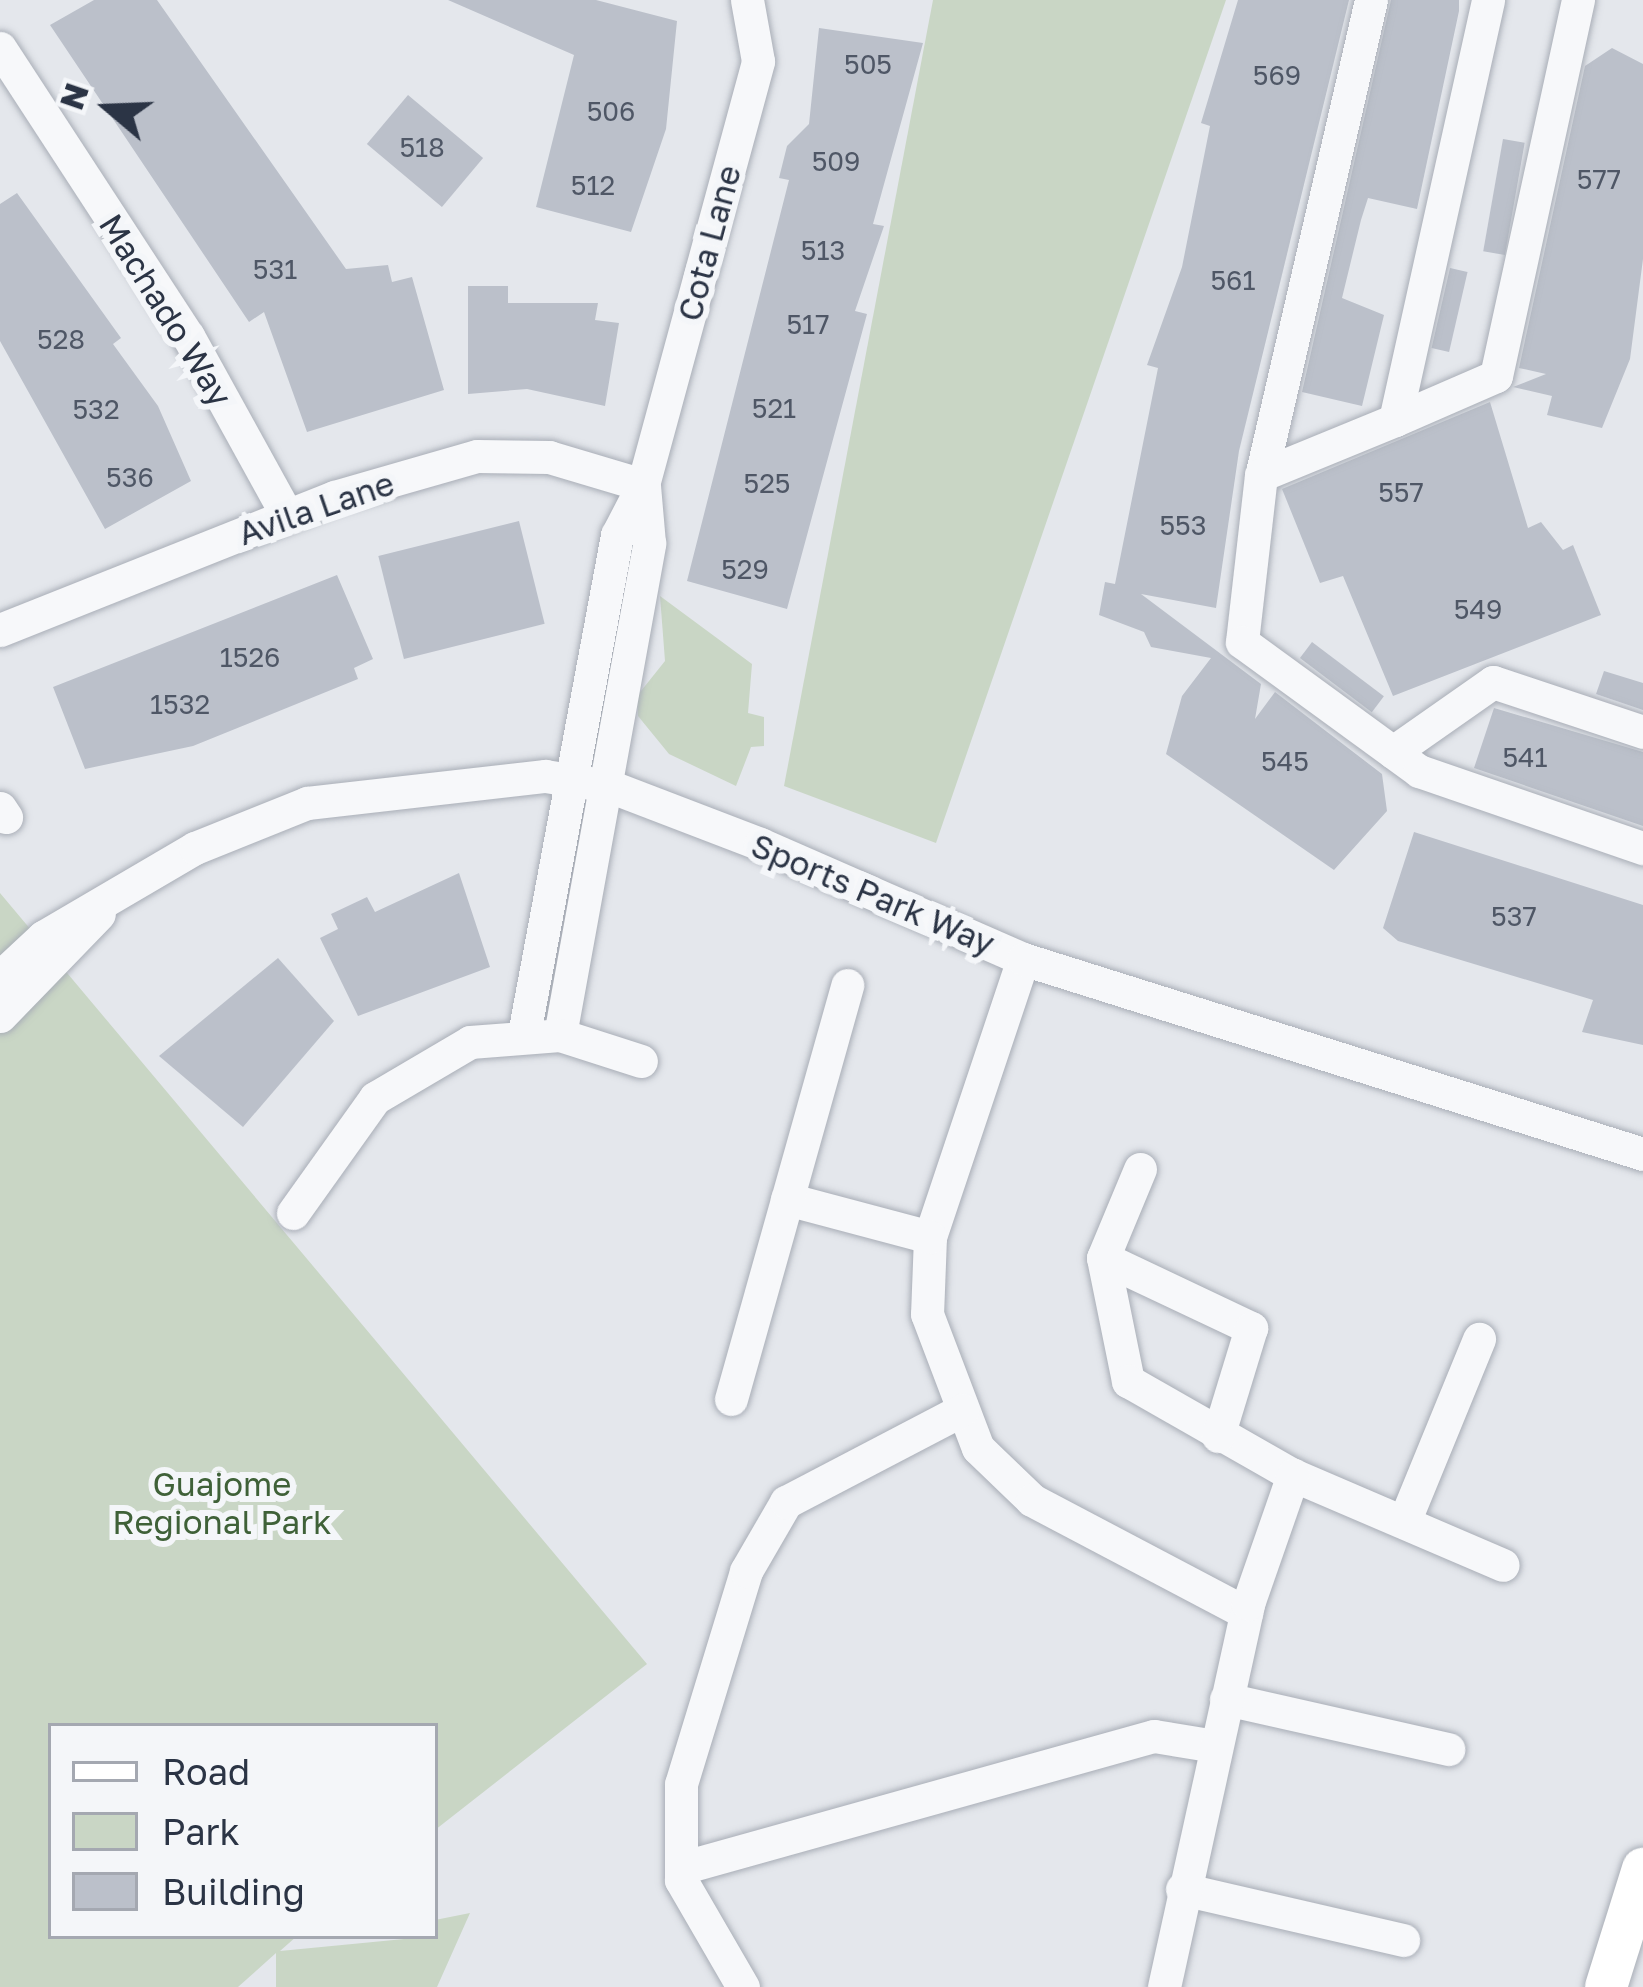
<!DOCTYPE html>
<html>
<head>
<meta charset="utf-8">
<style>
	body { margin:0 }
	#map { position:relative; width:1643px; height:1987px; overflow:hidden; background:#e4e7ec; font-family:"Golos Text",sans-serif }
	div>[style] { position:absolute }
	.green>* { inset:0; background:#c9d6c5 }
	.building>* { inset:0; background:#bbc0ca; transform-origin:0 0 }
	.roads { filter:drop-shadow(0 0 3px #a9aeb7) drop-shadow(0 0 3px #a9aeb7) }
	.minor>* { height:33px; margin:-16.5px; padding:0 16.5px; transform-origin:16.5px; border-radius:16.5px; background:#f7f8fa }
	.major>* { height:42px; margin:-21px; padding:0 21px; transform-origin:21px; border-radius:21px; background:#fff }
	span { translate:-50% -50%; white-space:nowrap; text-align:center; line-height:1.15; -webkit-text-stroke:12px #f4f6f9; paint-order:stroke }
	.number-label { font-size:27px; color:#4f5766 }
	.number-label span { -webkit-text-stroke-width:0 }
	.street-label { font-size:33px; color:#2b3445 }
	.park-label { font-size:33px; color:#3f6138 }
	.legend { position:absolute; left:48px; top:1723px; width:390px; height:216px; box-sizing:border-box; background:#f4f6f9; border:3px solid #a4a8b1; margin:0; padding:15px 21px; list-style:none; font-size:36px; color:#2b3445 }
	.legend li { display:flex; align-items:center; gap:24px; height:60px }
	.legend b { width:60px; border:3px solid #a4a8b1 }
	.north { position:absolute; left:48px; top:48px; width:120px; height:120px; -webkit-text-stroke:9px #f4f6f9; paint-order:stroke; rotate:289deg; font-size:33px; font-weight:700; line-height:48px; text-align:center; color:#2b3445 }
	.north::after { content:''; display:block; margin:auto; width:42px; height:54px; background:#2b3445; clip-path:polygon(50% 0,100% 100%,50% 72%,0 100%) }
</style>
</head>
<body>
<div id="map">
	<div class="green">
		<i style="clip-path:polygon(933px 0,1226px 0,936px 843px,784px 786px)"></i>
		<i style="clip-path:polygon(660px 596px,752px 664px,748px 713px,764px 717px,764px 746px,751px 747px,736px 786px,669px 754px,638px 716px,637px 696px,665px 661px)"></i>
		<i style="clip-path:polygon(0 893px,647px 1664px,435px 1830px,435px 1726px,51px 1726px,51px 1936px,297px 1936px,280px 1951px,435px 1936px,435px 1920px,470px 1913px,437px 1987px,276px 1987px,276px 1953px,238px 1987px,0 1987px)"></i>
	</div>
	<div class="building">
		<i style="clip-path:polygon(94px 0,157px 0,346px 269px,388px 265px,392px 282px,412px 277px,444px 390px,307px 432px,264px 312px,249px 322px,50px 25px)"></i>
		<i style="clip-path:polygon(448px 0,596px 0,677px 21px,666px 129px,631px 232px,536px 207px,574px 55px)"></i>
		<i style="clip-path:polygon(1238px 0,1349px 0,1239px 451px,1216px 608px,1141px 594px,1261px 684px,1255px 719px,1275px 692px,1382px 774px,1387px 811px,1334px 870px,1166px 754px,1182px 696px,1211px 658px,1151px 647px,1144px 632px,1099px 615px,1105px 582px,1115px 584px,1158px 368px,1147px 365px,1182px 267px,1210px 126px,1201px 123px)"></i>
		<i style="clip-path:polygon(1391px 0,1459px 0,1459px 11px,1417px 209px,1368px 198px,1361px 220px,1342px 298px,1384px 315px,1362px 406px,1302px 392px)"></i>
		<i style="clip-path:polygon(819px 28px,923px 43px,873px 224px,884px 226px,855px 311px,867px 314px,787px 609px,687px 581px,789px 180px,779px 178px,787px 146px,809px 124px)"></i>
		<i style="clip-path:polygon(1612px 48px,1643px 64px,1643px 259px,1630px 359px,1602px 428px,1547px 415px,1552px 396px,1513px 387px,1546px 374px,1519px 368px,1585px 66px)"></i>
		<i style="left:408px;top:95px;width:98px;height:64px;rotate:40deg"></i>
		<i style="left:1503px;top:139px;width:22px;height:114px;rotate:10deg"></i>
		<i style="clip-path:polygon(17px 193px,121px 338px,113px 344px,158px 406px,191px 481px,105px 529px,0 341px,0 204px)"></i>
		<i style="left:1450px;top:268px;width:18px;height:82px;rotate:13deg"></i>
		<i style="clip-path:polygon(468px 286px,508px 286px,508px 303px,598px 303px,595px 320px,619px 323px,605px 406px,527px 389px,468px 394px)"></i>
		<i style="clip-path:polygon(1490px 402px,1528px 528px,1541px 522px,1563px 550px,1573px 545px,1601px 615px,1393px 696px,1343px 576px,1320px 583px,1282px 489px)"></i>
		<i style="left:519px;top:521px;width:106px;height:145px;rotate:76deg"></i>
		<i style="clip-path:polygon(337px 575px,373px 659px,354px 668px,358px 679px,193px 746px,85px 769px,53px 687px)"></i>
		<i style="left:1312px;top:642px;width:90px;height:20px;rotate:37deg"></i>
		<i style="clip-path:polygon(1604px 671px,1643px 683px,1643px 710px,1596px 694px)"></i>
		<i style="clip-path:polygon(1494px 708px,1643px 752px,1643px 826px,1474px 768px)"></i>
		<i style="clip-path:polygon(1414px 832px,1643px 905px,1643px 1045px,1582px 1032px,1593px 1000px,1398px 941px,1383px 928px)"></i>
		<i style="clip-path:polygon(459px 873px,490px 967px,358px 1016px,320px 938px,338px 929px,331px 914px,367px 897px,375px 912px)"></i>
		<i style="clip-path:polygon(278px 958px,334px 1021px,243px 1127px,159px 1056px)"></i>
	</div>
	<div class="roads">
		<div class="minor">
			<i style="left:1371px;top:0;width:488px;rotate:103deg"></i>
			<i style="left:1261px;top:475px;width:168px;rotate:96.5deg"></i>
			<i style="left:1242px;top:642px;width:219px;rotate:36.1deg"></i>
			<i style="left:1419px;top:771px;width:237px;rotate:19deg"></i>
			<i style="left:0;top:48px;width:344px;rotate:56.9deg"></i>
			<i style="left:188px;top:336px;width:205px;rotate:61.1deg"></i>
			<i style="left:1395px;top:420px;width:110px;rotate:-23.5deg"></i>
			<i style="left:1496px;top:376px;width:385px;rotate:-77.7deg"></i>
			<i style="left:1261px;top:475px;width:145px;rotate:-22.3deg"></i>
			<i style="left:1395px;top:420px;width:430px;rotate:-77.5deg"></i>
			<i style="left:0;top:630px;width:360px;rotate:-21.7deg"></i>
			<i style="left:334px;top:497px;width:149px;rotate:-16deg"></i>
			<i style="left:477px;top:456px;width:72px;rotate:0.8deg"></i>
			<i style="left:549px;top:457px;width:98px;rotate:16.6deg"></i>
			<i style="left:1393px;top:752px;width:122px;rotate:-35deg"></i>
			<i style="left:1493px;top:682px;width:158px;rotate:18.4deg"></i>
			<i style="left:0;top:808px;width:11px;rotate:56deg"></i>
			<i style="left:1023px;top:959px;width:293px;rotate:108.5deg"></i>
			<i style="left:930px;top:1237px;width:77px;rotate:92.2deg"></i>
			<i style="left:927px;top:1314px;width:143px;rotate:69.2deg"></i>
			<i style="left:978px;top:1448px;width:75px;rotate:43.9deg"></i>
			<i style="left:1032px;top:1500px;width:242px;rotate:27.8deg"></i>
			<i style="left:0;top:977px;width:59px;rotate:-42.9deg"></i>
			<i style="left:43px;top:937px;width:176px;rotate:-30.4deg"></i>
			<i style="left:195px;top:848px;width:121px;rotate:-21.9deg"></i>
			<i style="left:307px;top:803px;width:240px;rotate:-6.5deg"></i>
			<i style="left:545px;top:776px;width:65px;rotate:8.9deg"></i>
			<i style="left:609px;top:786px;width:162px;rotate:21deg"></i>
			<i style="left:760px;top:844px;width:287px;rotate:23.6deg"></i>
			<i style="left:1023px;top:959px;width:650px;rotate:17.46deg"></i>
			<i style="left:0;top:1016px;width:142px;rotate:-45.9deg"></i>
			<i style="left:524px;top:1034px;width:508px;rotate:-79.44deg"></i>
			<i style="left:617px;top:535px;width:56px;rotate:-62.5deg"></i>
			<i style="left:643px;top:485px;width:439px;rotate:-74.8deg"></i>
			<i style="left:758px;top:61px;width:62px;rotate:-100.2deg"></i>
			<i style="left:560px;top:1035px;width:500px;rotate:-79.7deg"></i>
			<i style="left:649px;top:543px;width:57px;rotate:-95deg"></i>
			<i style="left:1140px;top:1169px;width:96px;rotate:112.6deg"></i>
			<i style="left:1103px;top:1258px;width:126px;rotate:78.5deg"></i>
			<i style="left:1128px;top:1381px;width:190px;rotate:29.7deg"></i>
			<i style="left:1293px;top:1475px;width:228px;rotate:23.2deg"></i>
			<i style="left:787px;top:1199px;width:148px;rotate:14.9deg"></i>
			<i style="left:293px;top:1213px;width:141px;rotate:-54.5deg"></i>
			<i style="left:375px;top:1098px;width:110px;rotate:-30.5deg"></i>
			<i style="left:470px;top:1042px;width:90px;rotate:-4.4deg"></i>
			<i style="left:560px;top:1035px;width:85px;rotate:17.8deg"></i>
			<i style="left:1103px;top:1258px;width:164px;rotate:25.3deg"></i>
			<i style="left:1251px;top:1328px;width:113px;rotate:107deg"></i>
			<i style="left:731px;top:1399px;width:430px;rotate:-74.3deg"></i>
			<i style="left:1404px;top:1522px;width:198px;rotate:-67.7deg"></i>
			<i style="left:1226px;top:1699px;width:228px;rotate:12.7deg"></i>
			<i style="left:681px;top:1868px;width:491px;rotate:-15.6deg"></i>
			<i style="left:1154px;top:1736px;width:62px;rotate:9.3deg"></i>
			<i style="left:1182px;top:1889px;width:227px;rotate:13deg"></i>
			<i style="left:743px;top:1987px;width:124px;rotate:-120.1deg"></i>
			<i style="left:681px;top:1880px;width:96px;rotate:-90deg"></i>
			<i style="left:681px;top:1784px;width:223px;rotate:-73deg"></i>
			<i style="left:746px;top:1571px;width:80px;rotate:-59.9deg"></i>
			<i style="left:786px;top:1502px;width:199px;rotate:-27.6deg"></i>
			<i style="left:1164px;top:1987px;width:392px;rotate:-77.6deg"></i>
			<i style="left:1248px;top:1604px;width:137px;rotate:-70.8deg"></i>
		</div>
		<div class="major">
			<i style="left:1606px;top:1987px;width:124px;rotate:-72.6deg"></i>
		</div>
	</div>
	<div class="number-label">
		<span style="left:868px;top:65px">505</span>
		<span style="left:1277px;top:76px">569</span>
		<span style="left:611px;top:112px">506</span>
		<span style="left:422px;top:148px">518</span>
		<span style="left:836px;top:162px">509</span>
		<span style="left:1599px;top:180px">577</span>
		<span style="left:593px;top:186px">512</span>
		<span style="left:823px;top:251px">513</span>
		<span style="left:275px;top:270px">531</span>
		<span style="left:1233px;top:281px">561</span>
		<span style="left:808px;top:325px">517</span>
		<span style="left:61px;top:340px">528</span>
		<span style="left:774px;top:409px">521</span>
		<span style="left:96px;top:410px">532</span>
		<span style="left:130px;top:478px">536</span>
		<span style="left:767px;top:484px">525</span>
		<span style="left:1401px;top:493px">557</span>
		<span style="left:1183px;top:526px">553</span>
		<span style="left:745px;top:570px">529</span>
		<span style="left:1478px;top:610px">549</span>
		<span style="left:250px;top:658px">1526</span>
		<span style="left:180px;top:705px">1532</span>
		<span style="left:1525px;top:758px">541</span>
		<span style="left:1285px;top:762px">545</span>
		<span style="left:1514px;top:917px">537</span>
	</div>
	<div class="street-label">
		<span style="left:709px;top:243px;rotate:-75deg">Cota Lane</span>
		<span style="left:166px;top:310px;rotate:58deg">Machado Way</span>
		<span style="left:316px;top:508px;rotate:-19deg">Avila Lane</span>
		<span style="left:873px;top:894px;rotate:23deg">Sports Park Way</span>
	</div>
	<div class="park-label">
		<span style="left:222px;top:1503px">Guajome<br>Regional Park</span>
	</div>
	<ul class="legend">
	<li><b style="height:15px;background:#fff"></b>Road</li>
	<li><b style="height:33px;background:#c9d6c5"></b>Park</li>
	<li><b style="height:33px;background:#bbc0ca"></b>Building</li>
	</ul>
	<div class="north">N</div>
</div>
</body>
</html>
